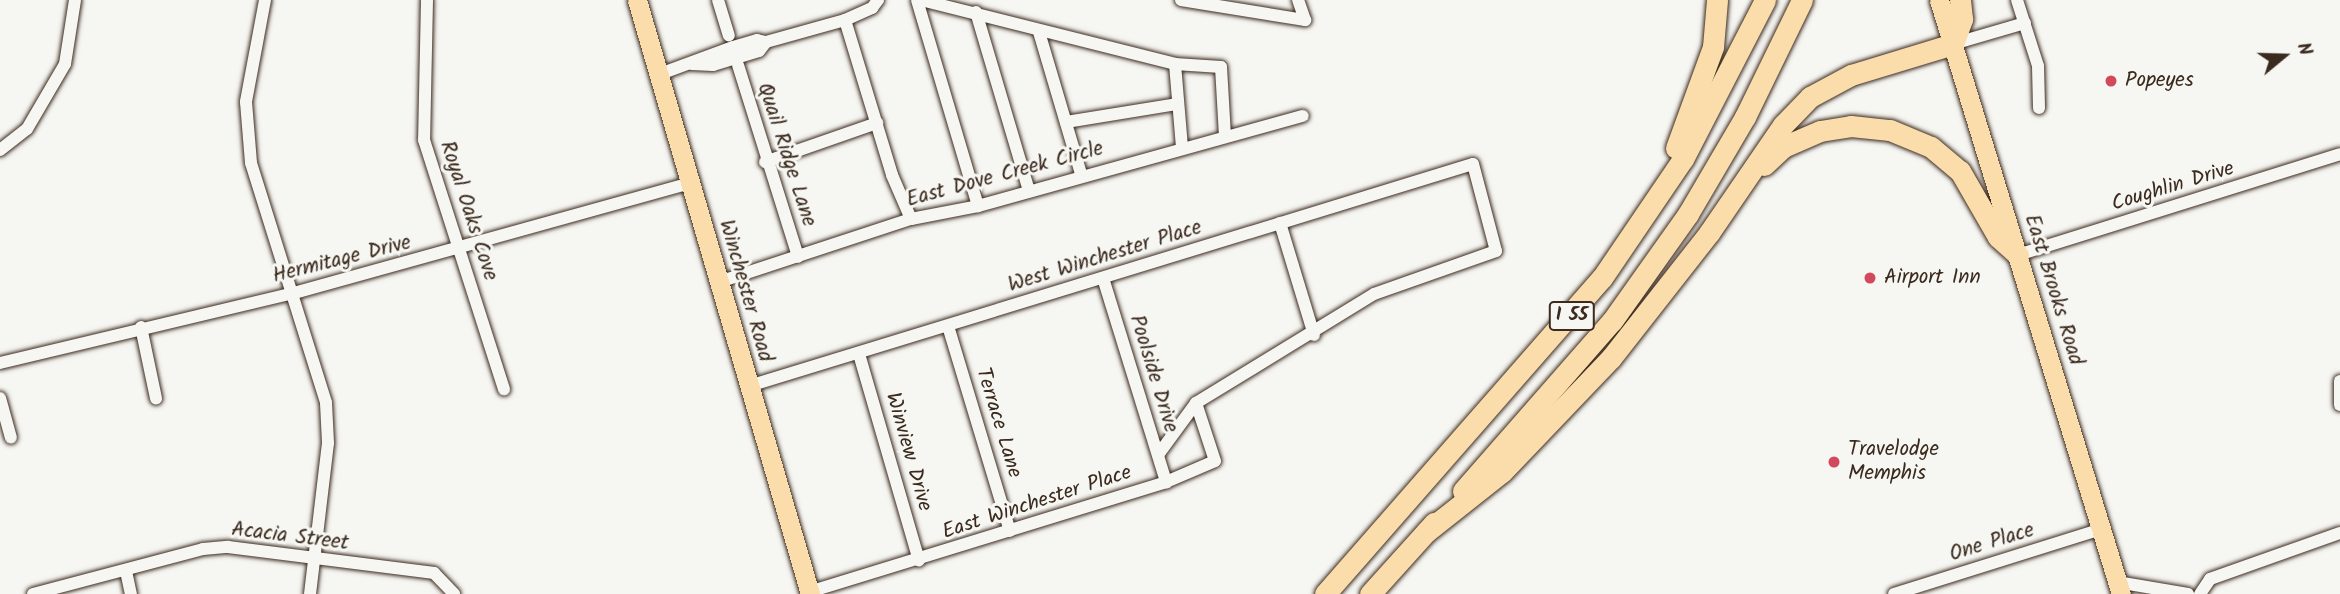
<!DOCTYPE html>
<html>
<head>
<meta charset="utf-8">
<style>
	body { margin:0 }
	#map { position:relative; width:2340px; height:594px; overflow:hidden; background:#f6f6f2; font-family:Kalam,sans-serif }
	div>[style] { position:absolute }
	.roads { filter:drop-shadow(0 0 2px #3b2a1e) drop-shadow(0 0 2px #3b2a1e) }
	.minor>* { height:12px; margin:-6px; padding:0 6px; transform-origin:6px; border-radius:6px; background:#f6f6f2 }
	.primary>* { height:19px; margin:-9.5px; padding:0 9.5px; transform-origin:9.5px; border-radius:9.5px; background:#fbddab }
	.motorway>* { height:21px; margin:-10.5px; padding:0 10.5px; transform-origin:10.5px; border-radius:10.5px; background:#fbddab }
	.dots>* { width:19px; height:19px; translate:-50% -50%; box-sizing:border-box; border:4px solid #f6f6f2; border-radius:50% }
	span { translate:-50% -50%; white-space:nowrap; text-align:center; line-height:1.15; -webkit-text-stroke:6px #f6f6f2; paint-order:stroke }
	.shield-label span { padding:2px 5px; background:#f6f6f2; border:2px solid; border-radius:5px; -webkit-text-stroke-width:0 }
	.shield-label { font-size:19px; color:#3b2a1e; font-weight:700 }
	.poi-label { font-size:21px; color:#3b2a1e }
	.left { translate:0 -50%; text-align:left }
	.street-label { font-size:21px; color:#3b2a1e }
	.north { position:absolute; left:2249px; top:21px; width:70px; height:70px; -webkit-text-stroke:5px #f6f6f2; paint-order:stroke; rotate:71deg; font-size:19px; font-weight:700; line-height:28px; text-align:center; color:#3b2a1e }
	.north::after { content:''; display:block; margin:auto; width:24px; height:32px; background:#3b2a1e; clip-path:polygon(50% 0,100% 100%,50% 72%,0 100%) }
</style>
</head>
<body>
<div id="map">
	<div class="roads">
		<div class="minor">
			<i style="left:265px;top:0;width:104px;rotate:100.6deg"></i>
			<i style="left:246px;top:102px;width:61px;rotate:85.3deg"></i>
			<i style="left:251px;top:163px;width:251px;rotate:72.6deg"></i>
			<i style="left:326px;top:403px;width:40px;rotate:87.1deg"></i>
			<i style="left:328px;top:443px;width:152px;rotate:96.8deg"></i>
			<i style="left:427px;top:0;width:140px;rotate:91.2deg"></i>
			<i style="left:424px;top:140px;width:262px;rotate:72.2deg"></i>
			<i style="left:718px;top:0;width:37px;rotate:73deg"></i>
			<i style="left:917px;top:0;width:215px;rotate:73.5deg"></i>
			<i style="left:921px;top:0;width:262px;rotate:14.1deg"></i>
			<i style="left:1175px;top:64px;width:46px;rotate:3.7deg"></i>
			<i style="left:1221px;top:67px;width:69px;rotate:86.7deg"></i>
			<i style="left:1181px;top:0;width:126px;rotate:9.2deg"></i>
			<i style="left:1305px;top:20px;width:21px;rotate:-109deg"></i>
			<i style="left:2017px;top:0;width:69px;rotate:72.3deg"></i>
			<i style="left:2038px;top:66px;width:42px;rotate:88.6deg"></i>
			<i style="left:976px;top:12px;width:187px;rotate:73.5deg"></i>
			<i style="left:845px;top:20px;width:162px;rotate:73.1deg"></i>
			<i style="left:892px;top:175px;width:48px;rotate:66.6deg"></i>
			<i style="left:1039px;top:32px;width:151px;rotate:73.5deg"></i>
			<i style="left:1953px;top:44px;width:75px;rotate:-16.3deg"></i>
			<i style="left:692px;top:64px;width:21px;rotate:3deg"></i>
			<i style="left:713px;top:65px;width:48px;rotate:-16.9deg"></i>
			<i style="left:759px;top:51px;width:11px;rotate:-52deg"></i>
			<i style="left:1175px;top:64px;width:83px;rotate:85.2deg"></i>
			<i style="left:738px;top:65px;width:201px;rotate:72.6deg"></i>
			<i style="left:660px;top:74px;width:78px;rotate:-20.3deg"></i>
			<i style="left:733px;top:47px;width:25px;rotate:-16deg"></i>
			<i style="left:757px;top:40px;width:9px;rotate:13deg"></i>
			<i style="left:766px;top:42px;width:82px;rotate:-15.6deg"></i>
			<i style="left:845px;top:20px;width:30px;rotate:-24deg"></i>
			<i style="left:872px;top:8px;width:10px;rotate:-53deg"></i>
			<i style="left:1066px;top:122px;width:112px;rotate:-9.2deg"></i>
			<i style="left:0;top:150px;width:34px;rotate:-38deg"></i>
			<i style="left:27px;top:129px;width:75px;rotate:-59.7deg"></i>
			<i style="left:65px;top:64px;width:65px;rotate:-81.1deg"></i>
			<i style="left:765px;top:162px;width:119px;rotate:-19.2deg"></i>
			<i style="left:1280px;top:223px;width:117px;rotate:73.1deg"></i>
			<i style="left:2018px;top:255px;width:337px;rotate:-17.4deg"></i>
			<i style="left:1103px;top:278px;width:214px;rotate:72.8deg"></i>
			<i style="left:719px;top:282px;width:202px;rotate:-18.2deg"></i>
			<i style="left:911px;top:219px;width:68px;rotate:-11deg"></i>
			<i style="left:978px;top:206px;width:337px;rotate:-15.5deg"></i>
			<i style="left:948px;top:326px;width:214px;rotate:73.2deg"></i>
			<i style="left:141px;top:327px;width:73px;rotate:78.1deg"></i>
			<i style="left:859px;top:354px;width:215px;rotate:73.8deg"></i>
			<i style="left:0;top:363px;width:302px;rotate:-13.4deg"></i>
			<i style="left:294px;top:293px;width:411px;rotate:-15.5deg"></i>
			<i style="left:2340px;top:381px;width:24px;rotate:90deg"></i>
			<i style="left:749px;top:386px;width:757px;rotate:-17.05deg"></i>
			<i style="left:1473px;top:164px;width:90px;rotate:75.2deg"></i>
			<i style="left:1496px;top:251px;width:129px;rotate:160.6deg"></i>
			<i style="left:1374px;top:294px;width:209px;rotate:148.5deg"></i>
			<i style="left:1196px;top:403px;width:64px;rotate:126.2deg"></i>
			<i style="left:0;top:398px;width:41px;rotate:74.6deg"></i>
			<i style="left:126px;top:571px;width:24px;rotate:78deg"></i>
			<i style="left:2117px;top:582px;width:72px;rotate:9.6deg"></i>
			<i style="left:809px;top:592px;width:374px;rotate:-17.1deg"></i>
			<i style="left:1166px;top:482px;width:53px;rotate:-23.2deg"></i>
			<i style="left:1215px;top:461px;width:61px;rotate:-108.1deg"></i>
			<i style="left:33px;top:594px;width:176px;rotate:-14.8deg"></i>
			<i style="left:203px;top:549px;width:25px;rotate:-5deg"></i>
			<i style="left:228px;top:547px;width:208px;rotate:7.2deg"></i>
			<i style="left:434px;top:573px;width:29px;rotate:46deg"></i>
			<i style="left:1894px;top:594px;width:217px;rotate:-17.4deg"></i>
			<i style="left:2200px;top:594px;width:18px;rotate:-56deg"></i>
			<i style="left:2210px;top:579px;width:138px;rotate:-19.5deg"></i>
		</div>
		<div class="primary">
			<i style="left:637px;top:0;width:619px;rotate:73.76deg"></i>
			<i style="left:1939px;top:0;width:621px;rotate:72.97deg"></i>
		</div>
		<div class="motorway">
			<i style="left:1676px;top:148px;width:108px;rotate:-69.9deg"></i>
			<i style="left:1713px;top:47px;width:47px;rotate:-85.1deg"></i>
			<i style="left:1764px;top:165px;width:26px;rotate:-43deg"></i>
			<i style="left:1783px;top:147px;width:40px;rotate:-23.4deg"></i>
			<i style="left:1820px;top:131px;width:31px;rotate:-9deg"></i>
			<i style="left:1851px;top:126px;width:39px;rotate:6deg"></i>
			<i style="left:1890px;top:130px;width:44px;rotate:22.5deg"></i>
			<i style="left:1931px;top:147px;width:38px;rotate:40deg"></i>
			<i style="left:1960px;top:171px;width:76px;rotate:60.1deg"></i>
			<i style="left:1998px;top:237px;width:27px;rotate:42deg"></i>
			<i style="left:1463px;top:491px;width:226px;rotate:-48.8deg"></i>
			<i style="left:1612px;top:321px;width:131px;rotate:-54.6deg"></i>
			<i style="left:1688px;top:214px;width:113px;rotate:-59.6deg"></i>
			<i style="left:1745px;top:117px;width:130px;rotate:-64deg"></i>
			<i style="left:1426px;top:532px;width:97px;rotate:-38.3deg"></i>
			<i style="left:1502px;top:472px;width:158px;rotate:-46.3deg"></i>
			<i style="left:1611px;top:358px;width:159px;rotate:-51.9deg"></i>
			<i style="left:1709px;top:233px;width:131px;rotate:-55.6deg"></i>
			<i style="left:1783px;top:125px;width:39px;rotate:-46deg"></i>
			<i style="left:1810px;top:97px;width:47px;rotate:-28.2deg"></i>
			<i style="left:1851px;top:75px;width:107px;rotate:-16.9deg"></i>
			<i style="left:1953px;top:44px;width:27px;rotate:-70deg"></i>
			<i style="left:1962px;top:19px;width:19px;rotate:-96deg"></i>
			<i style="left:1325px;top:594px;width:420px;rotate:-48.8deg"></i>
			<i style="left:1602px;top:278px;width:144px;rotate:-55.8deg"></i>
			<i style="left:1683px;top:159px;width:179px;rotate:-62.7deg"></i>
			<i style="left:1370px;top:594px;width:96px;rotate:-48deg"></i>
		</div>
	</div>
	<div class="dots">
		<i style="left:2111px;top:81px;background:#d1495b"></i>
		<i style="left:1870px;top:278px;background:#d1495b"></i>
		<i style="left:1834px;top:462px;background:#d1495b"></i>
	</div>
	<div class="shield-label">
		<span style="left:1572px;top:316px">I 55</span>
	</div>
	<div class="poi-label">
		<span class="left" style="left:2125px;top:81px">Popeyes</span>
		<span class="left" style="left:1884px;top:278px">Airport Inn</span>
		<span class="left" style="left:1848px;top:462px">Travelodge<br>Memphis</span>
	</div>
	<div class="street-label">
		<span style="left:786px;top:155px;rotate:72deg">Quail Ridge Lane</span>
		<span style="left:1005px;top:175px;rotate:-15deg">East Dove Creek Circle</span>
		<span style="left:2173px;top:187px;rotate:-17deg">Coughlin Drive</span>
		<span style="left:468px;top:211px;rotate:72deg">Royal Oaks Cove</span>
		<span style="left:1105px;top:257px;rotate:-17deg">West Winchester Place</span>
		<span style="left:342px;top:260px;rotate:-14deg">Hermitage Drive</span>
		<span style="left:2053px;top:290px;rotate:73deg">East Brooks Road</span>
		<span style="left:745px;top:291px;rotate:74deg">Winchester Road</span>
		<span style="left:1153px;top:374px;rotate:73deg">Poolside Drive</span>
		<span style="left:998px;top:423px;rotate:73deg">Terrace Lane</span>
		<span style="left:908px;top:452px;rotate:74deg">Winview Drive</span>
		<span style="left:1037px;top:503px;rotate:-18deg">East Winchester Place</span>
		<span style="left:290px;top:537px;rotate:7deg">Acacia Street</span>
		<span style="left:1992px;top:543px;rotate:-17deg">One Place</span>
	</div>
	<div class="north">N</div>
</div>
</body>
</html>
